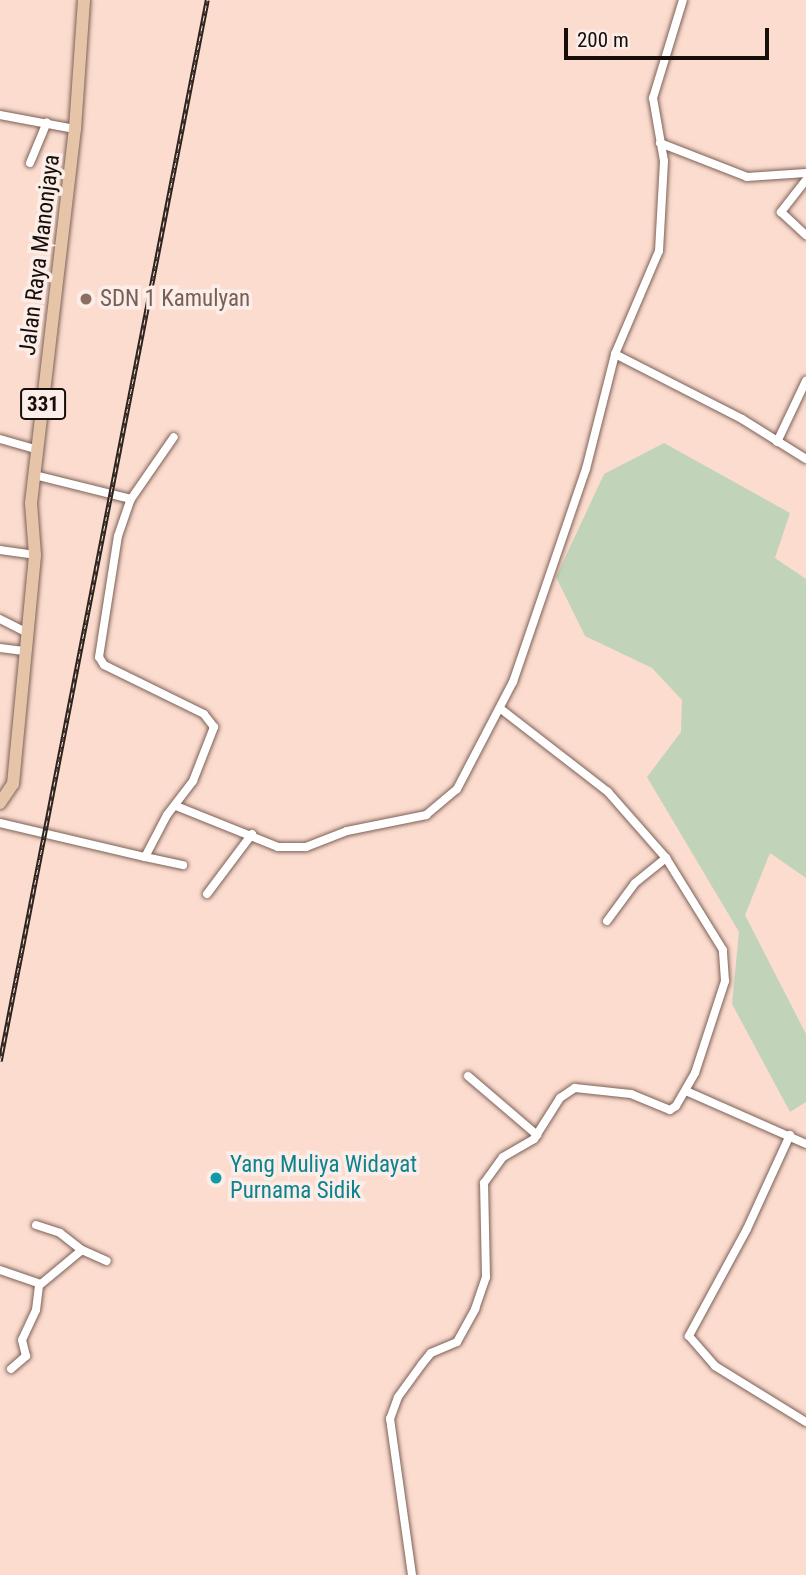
<!DOCTYPE html>
<html>
<head>
<meta charset="utf-8">
<style>
	body { margin:0 }
	#map { position:relative; width:806px; height:1575px; overflow:hidden; background:#fcdccf; font-family:"Roboto Condensed",sans-serif }
	div>[style] { position:absolute }
	.green>* { inset:0; background:#c1d4ba }
	.roads { filter:drop-shadow(0 0 2px #7d6157) drop-shadow(0 0 2px #7d6157) }
	.minor>* { height:8px; margin:-4px; padding:0 4px; transform-origin:4px; border-radius:4px; background:#fff }
	.primary>* { height:12px; margin:-6px; padding:0 6px; transform-origin:6px; border-radius:6px; background:#e5c4a7 }
	.rail>* { height:4.5px; margin-top:-2.25px; transform-origin:0; background:repeating-linear-gradient(90deg,#fbeee9 0 5px,#2e221d 0 10px); box-sizing:border-box; border-block:2px solid #2e221d }
	.dots>* { width:19px; height:19px; translate:-50% -50%; box-sizing:border-box; border:4px solid #fbeee9; border-radius:50% }
	span { translate:-50% -50%; white-space:nowrap; text-align:center; line-height:1.15; -webkit-text-stroke:7px #fbeee9; paint-order:stroke }
	.shield-label span { padding:2px 5px; background:#fbeee9; border:2px solid; border-radius:5px; -webkit-text-stroke-width:0 }
	.shield-label { font-size:21px; color:#170d09; font-weight:700 }
	.street-label { font-size:23px; color:#170d09 }
	.education-label { font-size:23px; color:#785e54 }
	.left { translate:0 -50%; text-align:left }
	.culture-label { font-size:23px; color:#0d838f }
	.scale { position:absolute; left:564px; top:28px; width:205px; height:32px; box-sizing:border-box; border:4px solid #170d09; border-top:0; padding-left:9px; font-size:21px; line-height:24px; white-space:nowrap; color:#170d09; -webkit-text-stroke:5px #fbeee9; paint-order:stroke }
</style>
</head>
<body>
<div id="map">
	<div class="green">
		<i style="clip-path:polygon(664px 443px,790px 513px,775px 558px,806px 579px,806px 878px,770px 853px,745px 915px,806px 1034px,806px 1102px,790px 1112px,732px 1004px,739px 932px,647px 777px,681px 732px,682px 700px,652px 668px,585px 636px,556px 577px,604px 474px)"></i>
	</div>
	<div class="roads">
		<div class="minor">
			<i style="left:0;top:115px;width:76px;rotate:10.6deg"></i>
			<i style="left:660px;top:143px;width:93px;rotate:21.3deg"></i>
			<i style="left:747px;top:177px;width:59px;rotate:-3.9deg"></i>
			<i style="left:30px;top:163px;width:44px;rotate:-67.5deg"></i>
			<i style="left:806px;top:180px;width:41px;rotate:128deg"></i>
			<i style="left:781px;top:212px;width:34px;rotate:43deg"></i>
			<i style="left:615px;top:354px;width:143px;rotate:27.1deg"></i>
			<i style="left:742px;top:419px;width:75px;rotate:32deg"></i>
			<i style="left:0;top:439px;width:40px;rotate:16deg"></i>
			<i style="left:777px;top:442px;width:68px;rotate:-64.6deg"></i>
			<i style="left:131px;top:499px;width:75px;rotate:-55.3deg"></i>
			<i style="left:0;top:550px;width:35px;rotate:8deg"></i>
			<i style="left:0;top:619px;width:29px;rotate:27deg"></i>
			<i style="left:0;top:648px;width:24px;rotate:7deg"></i>
			<i style="left:176px;top:806px;width:110px;rotate:21.9deg"></i>
			<i style="left:278px;top:847px;width:28px"></i>
			<i style="left:306px;top:847px;width:44px;rotate:-21.3deg"></i>
			<i style="left:347px;top:831px;width:81px;rotate:-11.4deg"></i>
			<i style="left:426px;top:815px;width:40px;rotate:-40deg"></i>
			<i style="left:457px;top:789px;width:121px;rotate:-62.4deg"></i>
			<i style="left:513px;top:682px;width:225px;rotate:-71.1deg"></i>
			<i style="left:586px;top:469px;width:119px;rotate:-75.8deg"></i>
			<i style="left:615px;top:354px;width:112px;rotate:-66.9deg"></i>
			<i style="left:659px;top:251px;width:90px;rotate:-86.8deg"></i>
			<i style="left:664px;top:161px;width:64px;rotate:-99.9deg"></i>
			<i style="left:653px;top:98px;width:102px;rotate:-73deg"></i>
			<i style="left:0;top:823px;width:149px;rotate:13.2deg"></i>
			<i style="left:145px;top:857px;width:47px;rotate:-62.4deg"></i>
			<i style="left:167px;top:815px;width:43px;rotate:-52.6deg"></i>
			<i style="left:193px;top:781px;width:58px;rotate:-68.7deg"></i>
			<i style="left:214px;top:727px;width:16px;rotate:-128deg"></i>
			<i style="left:204px;top:714px;width:111px;rotate:-153.9deg"></i>
			<i style="left:104px;top:665px;width:9px;rotate:-122deg"></i>
			<i style="left:99px;top:657px;width:122px;rotate:-81.1deg"></i>
			<i style="left:118px;top:536px;width:39px;rotate:-71deg"></i>
			<i style="left:131px;top:499px;width:99px;rotate:-166deg"></i>
			<i style="left:145px;top:857px;width:39px;rotate:12deg"></i>
			<i style="left:207px;top:894px;width:75px;rotate:-53.1deg"></i>
			<i style="left:607px;top:921px;width:47px;rotate:-53.6deg"></i>
			<i style="left:635px;top:883px;width:40px;rotate:-39deg"></i>
			<i style="left:468px;top:1076px;width:91px;rotate:40.5deg"></i>
			<i style="left:686px;top:1091px;width:131px;rotate:23.8deg"></i>
			<i style="left:790px;top:1135px;width:103px;rotate:114.6deg"></i>
			<i style="left:747px;top:1229px;width:122px;rotate:118.5deg"></i>
			<i style="left:689px;top:1336px;width:40px;rotate:49deg"></i>
			<i style="left:715px;top:1366px;width:107px;rotate:31.6deg"></i>
			<i style="left:36px;top:1225px;width:25px;rotate:18deg"></i>
			<i style="left:60px;top:1233px;width:28px;rotate:38deg"></i>
			<i style="left:0;top:1270px;width:43px;rotate:18.9deg"></i>
			<i style="left:41px;top:1284px;width:53px;rotate:-39.7deg"></i>
			<i style="left:82px;top:1250px;width:27px;rotate:24deg"></i>
			<i style="left:11px;top:1369px;width:20px;rotate:-41deg"></i>
			<i style="left:26px;top:1356px;width:16px;rotate:-104deg"></i>
			<i style="left:22px;top:1340px;width:33px;rotate:-65deg"></i>
			<i style="left:36px;top:1310px;width:26px;rotate:-83deg"></i>
			<i style="left:412px;top:1575px;width:158px;rotate:-98deg"></i>
			<i style="left:390px;top:1419px;width:23px;rotate:-70deg"></i>
			<i style="left:398px;top:1397px;width:41px;rotate:-54deg"></i>
			<i style="left:422px;top:1364px;width:14px;rotate:-51deg"></i>
			<i style="left:431px;top:1353px;width:28px;rotate:-23deg"></i>
			<i style="left:457px;top:1342px;width:38px;rotate:-61deg"></i>
			<i style="left:475px;top:1309px;width:34px;rotate:-71deg"></i>
			<i style="left:486px;top:1277px;width:94px;rotate:-91.2deg"></i>
			<i style="left:484px;top:1183px;width:32px;rotate:-54deg"></i>
			<i style="left:503px;top:1157px;width:36px;rotate:-30deg"></i>
			<i style="left:534px;top:1139px;width:49px;rotate:-57.6deg"></i>
			<i style="left:560px;top:1098px;width:18px;rotate:-34deg"></i>
			<i style="left:575px;top:1088px;width:56px;rotate:6.1deg"></i>
			<i style="left:631px;top:1094px;width:42px;rotate:22.3deg"></i>
			<i style="left:670px;top:1110px;width:7px;rotate:-34deg"></i>
			<i style="left:676px;top:1106px;width:38px;rotate:-60deg"></i>
			<i style="left:695px;top:1073px;width:97px;rotate:-71.9deg"></i>
			<i style="left:725px;top:981px;width:31px;rotate:-94deg"></i>
			<i style="left:723px;top:950px;width:108px;rotate:-121.8deg"></i>
			<i style="left:666px;top:858px;width:88px;rotate:-131.3deg"></i>
			<i style="left:608px;top:792px;width:135px;rotate:-142.2deg"></i>
		</div>
		<div class="primary">
			<i style="left:0;top:803px;width:23px;rotate:-56deg"></i>
			<i style="left:13px;top:784px;width:230px;rotate:-84.5deg"></i>
			<i style="left:35px;top:555px;width:52px;rotate:-94.4deg"></i>
			<i style="left:31px;top:503px;width:377px;rotate:-83.3deg"></i>
			<i style="left:75px;top:129px;width:129px;rotate:-86deg"></i>
		</div>
	</div>
	<div class="rail">
		<i style="left:0;top:1061px;width:1081px;rotate:-78.96deg"></i>
	</div>
	<div class="dots">
		<i style="left:86px;top:299px;background:#8d6e63"></i>
		<i style="left:216px;top:1178px;background:#0f9aa8"></i>
	</div>
	<div class="shield-label">
		<span style="left:43px;top:404px">331</span>
	</div>
	<div class="street-label">
		<span style="left:40px;top:255px;rotate:-83deg">Jalan Raya Manonjaya</span>
	</div>
	<div class="education-label">
		<span class="left" style="left:100px;top:299px">SDN 1 Kamulyan</span>
	</div>
	<div class="culture-label">
		<span class="left" style="left:230px;top:1178px">Yang Muliya Widayat<br>Purnama Sidik</span>
	</div>
	<div class="scale">200 m</div>
</div>
</body>
</html>
